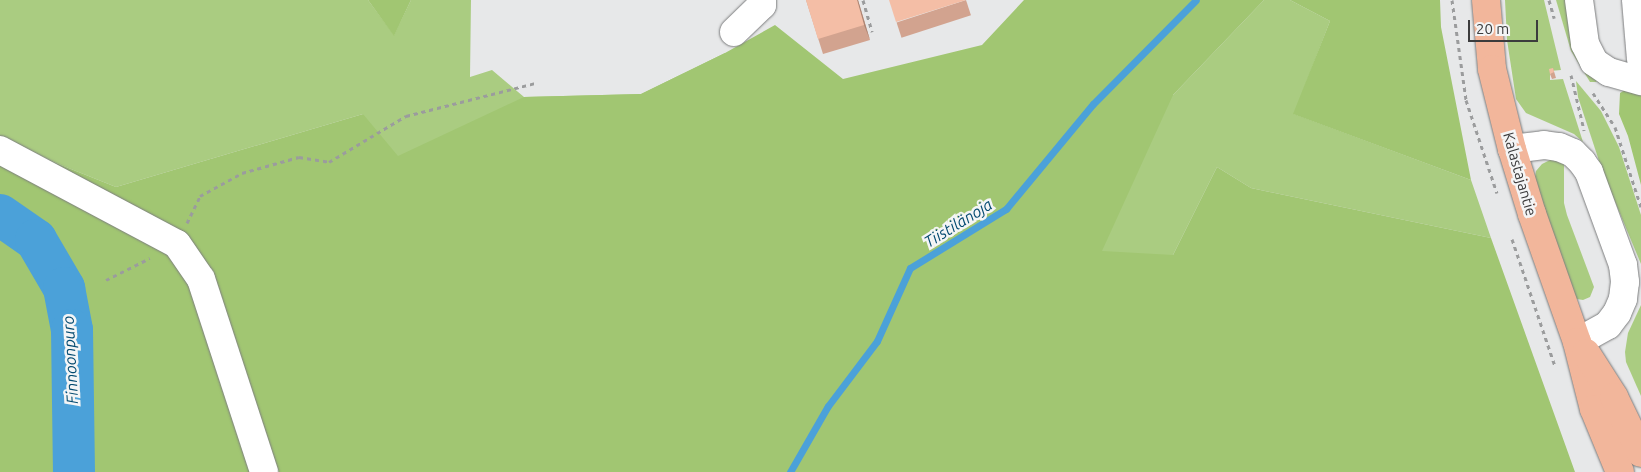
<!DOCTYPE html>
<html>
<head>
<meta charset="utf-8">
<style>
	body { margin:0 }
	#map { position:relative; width:1641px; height:472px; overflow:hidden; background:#e7e8e9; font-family:Ubuntu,sans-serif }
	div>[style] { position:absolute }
	.green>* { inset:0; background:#aacc81 }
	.forest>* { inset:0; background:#a1c672 }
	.stream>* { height:7px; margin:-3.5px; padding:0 3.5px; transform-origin:3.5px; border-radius:3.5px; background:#4ba1d9 }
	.river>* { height:42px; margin:-21px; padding:0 21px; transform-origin:21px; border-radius:21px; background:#4ba1d9 }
	.path>* { height:3px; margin-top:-1.5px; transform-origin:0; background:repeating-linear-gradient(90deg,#9b9c9d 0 4px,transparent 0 8px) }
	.roads { filter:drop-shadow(0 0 1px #7c7d7e) drop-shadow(0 0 1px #7c7d7e) }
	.minor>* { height:28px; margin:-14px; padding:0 14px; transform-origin:14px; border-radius:14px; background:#fff }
	.major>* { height:28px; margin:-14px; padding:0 14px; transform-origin:14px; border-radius:14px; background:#f2b69b }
	.wall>* { inset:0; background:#d2a38f; transform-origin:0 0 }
	.shaded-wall>* { inset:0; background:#ab8574 }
	.building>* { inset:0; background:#f4bea6 }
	span { translate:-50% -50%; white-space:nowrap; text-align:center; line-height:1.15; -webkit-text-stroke:5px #f4f5f6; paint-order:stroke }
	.street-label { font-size:15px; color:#3c3c3d }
	.water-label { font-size:16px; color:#034a70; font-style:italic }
	.scale { position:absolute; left:1468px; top:20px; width:70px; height:22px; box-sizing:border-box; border:2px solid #3c3c3d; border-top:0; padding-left:6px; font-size:15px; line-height:18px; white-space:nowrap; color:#3c3c3d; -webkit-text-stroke:4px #f4f5f6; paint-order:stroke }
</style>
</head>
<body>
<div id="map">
	<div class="green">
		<i style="clip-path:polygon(0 0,368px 0,394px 35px,411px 0,471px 0,470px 77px,492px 70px,524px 97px,641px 94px,725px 53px,750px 96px,1173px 95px,1264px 0,1290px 0,1330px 21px,1294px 114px,1471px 180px,1491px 238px,1251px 188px,1217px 167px,1173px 255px,405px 472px,363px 114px,116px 187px,56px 163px,0 136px)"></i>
		<i style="clip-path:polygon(1505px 0,1544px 0,1561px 70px,1550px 71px,1550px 80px,1563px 79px,1583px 142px,1574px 134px,1526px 113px,1516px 99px,1507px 40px)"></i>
		<i style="clip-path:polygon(1556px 0,1570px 0,1597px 81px,1596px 82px,1590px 82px,1571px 51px)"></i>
		<i style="clip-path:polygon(1576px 81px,1601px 111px,1619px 147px,1641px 215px,1641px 264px,1603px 173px,1578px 97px)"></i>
		<i style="clip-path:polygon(1552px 159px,1564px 164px,1564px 203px,1567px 215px,1594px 287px,1590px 297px,1583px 300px,1577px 299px,1574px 296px,1534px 183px,1536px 171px,1542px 164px)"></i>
		<i style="clip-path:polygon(1641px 305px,1641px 396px,1626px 362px,1625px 352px,1628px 333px)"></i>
	</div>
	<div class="forest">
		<i style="clip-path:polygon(368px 0,411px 0,394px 36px)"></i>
		<i style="clip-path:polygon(1024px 0,1264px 0,1173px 95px,1102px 251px,1173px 255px,1217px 167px,1251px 188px,1491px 238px,1575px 472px,0 472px,0 136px,56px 163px,116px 187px,363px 114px,398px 156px,524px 97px,641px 94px,725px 53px,775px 25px,843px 79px,982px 45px)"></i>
		<i style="clip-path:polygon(1290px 0,1440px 0,1441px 27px,1471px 180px,1293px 114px,1330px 21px)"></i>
		<i style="clip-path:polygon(1628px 88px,1641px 91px,1641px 185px,1628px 136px,1619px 114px,1620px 93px)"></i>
	</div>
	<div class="stream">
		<i style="left:790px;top:472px;width:76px;rotate:-60.1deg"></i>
		<i style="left:828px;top:406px;width:81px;rotate:-53deg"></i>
		<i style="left:877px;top:341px;width:80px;rotate:-65.7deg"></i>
		<i style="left:910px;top:268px;width:113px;rotate:-31.6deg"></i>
		<i style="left:1006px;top:209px;width:136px;rotate:-50.4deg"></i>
		<i style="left:1093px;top:104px;width:146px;rotate:-45.3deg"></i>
	</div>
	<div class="river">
		<i style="left:0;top:215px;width:44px;rotate:34.8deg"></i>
		<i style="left:36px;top:240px;width:56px;rotate:59.7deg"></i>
		<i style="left:64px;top:288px;width:43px;rotate:79.2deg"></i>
		<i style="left:72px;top:330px;width:142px;rotate:89.2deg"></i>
	</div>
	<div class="path">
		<i style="left:863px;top:0;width:33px;rotate:74deg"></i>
		<i style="left:1452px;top:0;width:101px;rotate:82deg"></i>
		<i style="left:1466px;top:100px;width:98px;rotate:71.6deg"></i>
		<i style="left:1549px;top:0;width:19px;rotate:74deg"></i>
		<i style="left:1571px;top:75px;width:57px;rotate:76.7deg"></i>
		<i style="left:1593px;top:93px;width:40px;rotate:57.1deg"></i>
		<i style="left:1615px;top:127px;width:84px;rotate:72deg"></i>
		<i style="left:187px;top:223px;width:30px;rotate:-64deg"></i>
		<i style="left:200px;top:196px;width:48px;rotate:-28.7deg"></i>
		<i style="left:242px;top:173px;width:59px;rotate:-15.7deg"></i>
		<i style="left:299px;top:157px;width:30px;rotate:9deg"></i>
		<i style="left:329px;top:162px;width:90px;rotate:-30.9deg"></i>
		<i style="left:406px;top:116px;width:133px;rotate:-14.3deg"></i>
		<i style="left:1512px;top:239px;width:134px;rotate:71.3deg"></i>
		<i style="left:106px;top:280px;width:49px;rotate:-26.6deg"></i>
	</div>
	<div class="roads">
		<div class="minor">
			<i style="left:1579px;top:0;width:44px;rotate:82.2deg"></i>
			<i style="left:1585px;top:44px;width:20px;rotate:63deg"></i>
			<i style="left:1594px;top:62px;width:18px;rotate:34deg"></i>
			<i style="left:1609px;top:72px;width:33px;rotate:16deg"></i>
			<i style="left:1636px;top:0;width:59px;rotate:85.2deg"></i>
			<i style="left:734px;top:32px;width:39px;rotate:-44deg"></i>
			<i style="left:762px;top:5px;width:5px;rotate:-90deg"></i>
			<i style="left:1512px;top:149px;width:32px;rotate:-7deg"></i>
			<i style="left:1544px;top:145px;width:15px;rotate:8deg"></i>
			<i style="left:1559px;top:147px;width:15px;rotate:23deg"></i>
			<i style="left:1573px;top:153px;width:13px;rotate:45deg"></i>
			<i style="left:1582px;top:162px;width:12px;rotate:55deg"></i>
			<i style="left:1589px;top:172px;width:99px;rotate:69.9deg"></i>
			<i style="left:1623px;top:265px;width:17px;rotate:83deg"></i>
			<i style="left:1625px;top:282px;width:17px;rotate:97deg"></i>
			<i style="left:1623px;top:299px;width:15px;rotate:113deg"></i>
			<i style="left:1617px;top:313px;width:15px;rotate:127deg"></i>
			<i style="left:1608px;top:325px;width:35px;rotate:151deg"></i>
			<i style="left:0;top:150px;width:200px;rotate:28deg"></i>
			<i style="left:177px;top:244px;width:42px;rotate:55.6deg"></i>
			<i style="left:201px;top:279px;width:203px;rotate:71.9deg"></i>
		</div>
		<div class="major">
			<i style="left:1486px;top:0;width:69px;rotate:85deg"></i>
			<i style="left:1492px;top:69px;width:82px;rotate:76deg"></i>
			<i style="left:1512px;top:149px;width:68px;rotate:72.9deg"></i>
			<i style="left:1532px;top:214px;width:136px;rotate:70.6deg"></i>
			<i style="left:1577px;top:342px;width:69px;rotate:75.8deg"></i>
			<i style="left:1594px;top:409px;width:68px;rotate:67.6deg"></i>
			<i style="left:1586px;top:353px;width:52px;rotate:57.5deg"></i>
			<i style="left:1614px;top:397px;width:62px;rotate:64.3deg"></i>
		</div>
	</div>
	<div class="wall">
		<i style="clip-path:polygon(806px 0,858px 0,870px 40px,823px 54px)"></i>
		<i style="left:966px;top:0;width:16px;height:73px;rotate:72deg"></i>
		<i style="clip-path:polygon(1553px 68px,1556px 78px,1552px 79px,1550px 74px)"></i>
	</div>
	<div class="shaded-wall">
		<i style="clip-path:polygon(857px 0,858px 0,870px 40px,864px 25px)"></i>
	</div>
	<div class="building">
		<i style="clip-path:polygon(806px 0,857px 0,864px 25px,818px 39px)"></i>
		<i style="clip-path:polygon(889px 0,966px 0,896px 22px)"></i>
		<i style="clip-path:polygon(1553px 68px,1554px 72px,1550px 74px,1549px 69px)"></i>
	</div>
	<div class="street-label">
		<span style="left:1520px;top:174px;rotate:74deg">Kalastajantie</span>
	</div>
	<div class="water-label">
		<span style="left:958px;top:223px;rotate:-32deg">Tiistilänoja</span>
		<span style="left:70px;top:360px;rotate:-93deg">Finnoonpuro</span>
	</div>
	<div class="scale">20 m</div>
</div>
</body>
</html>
